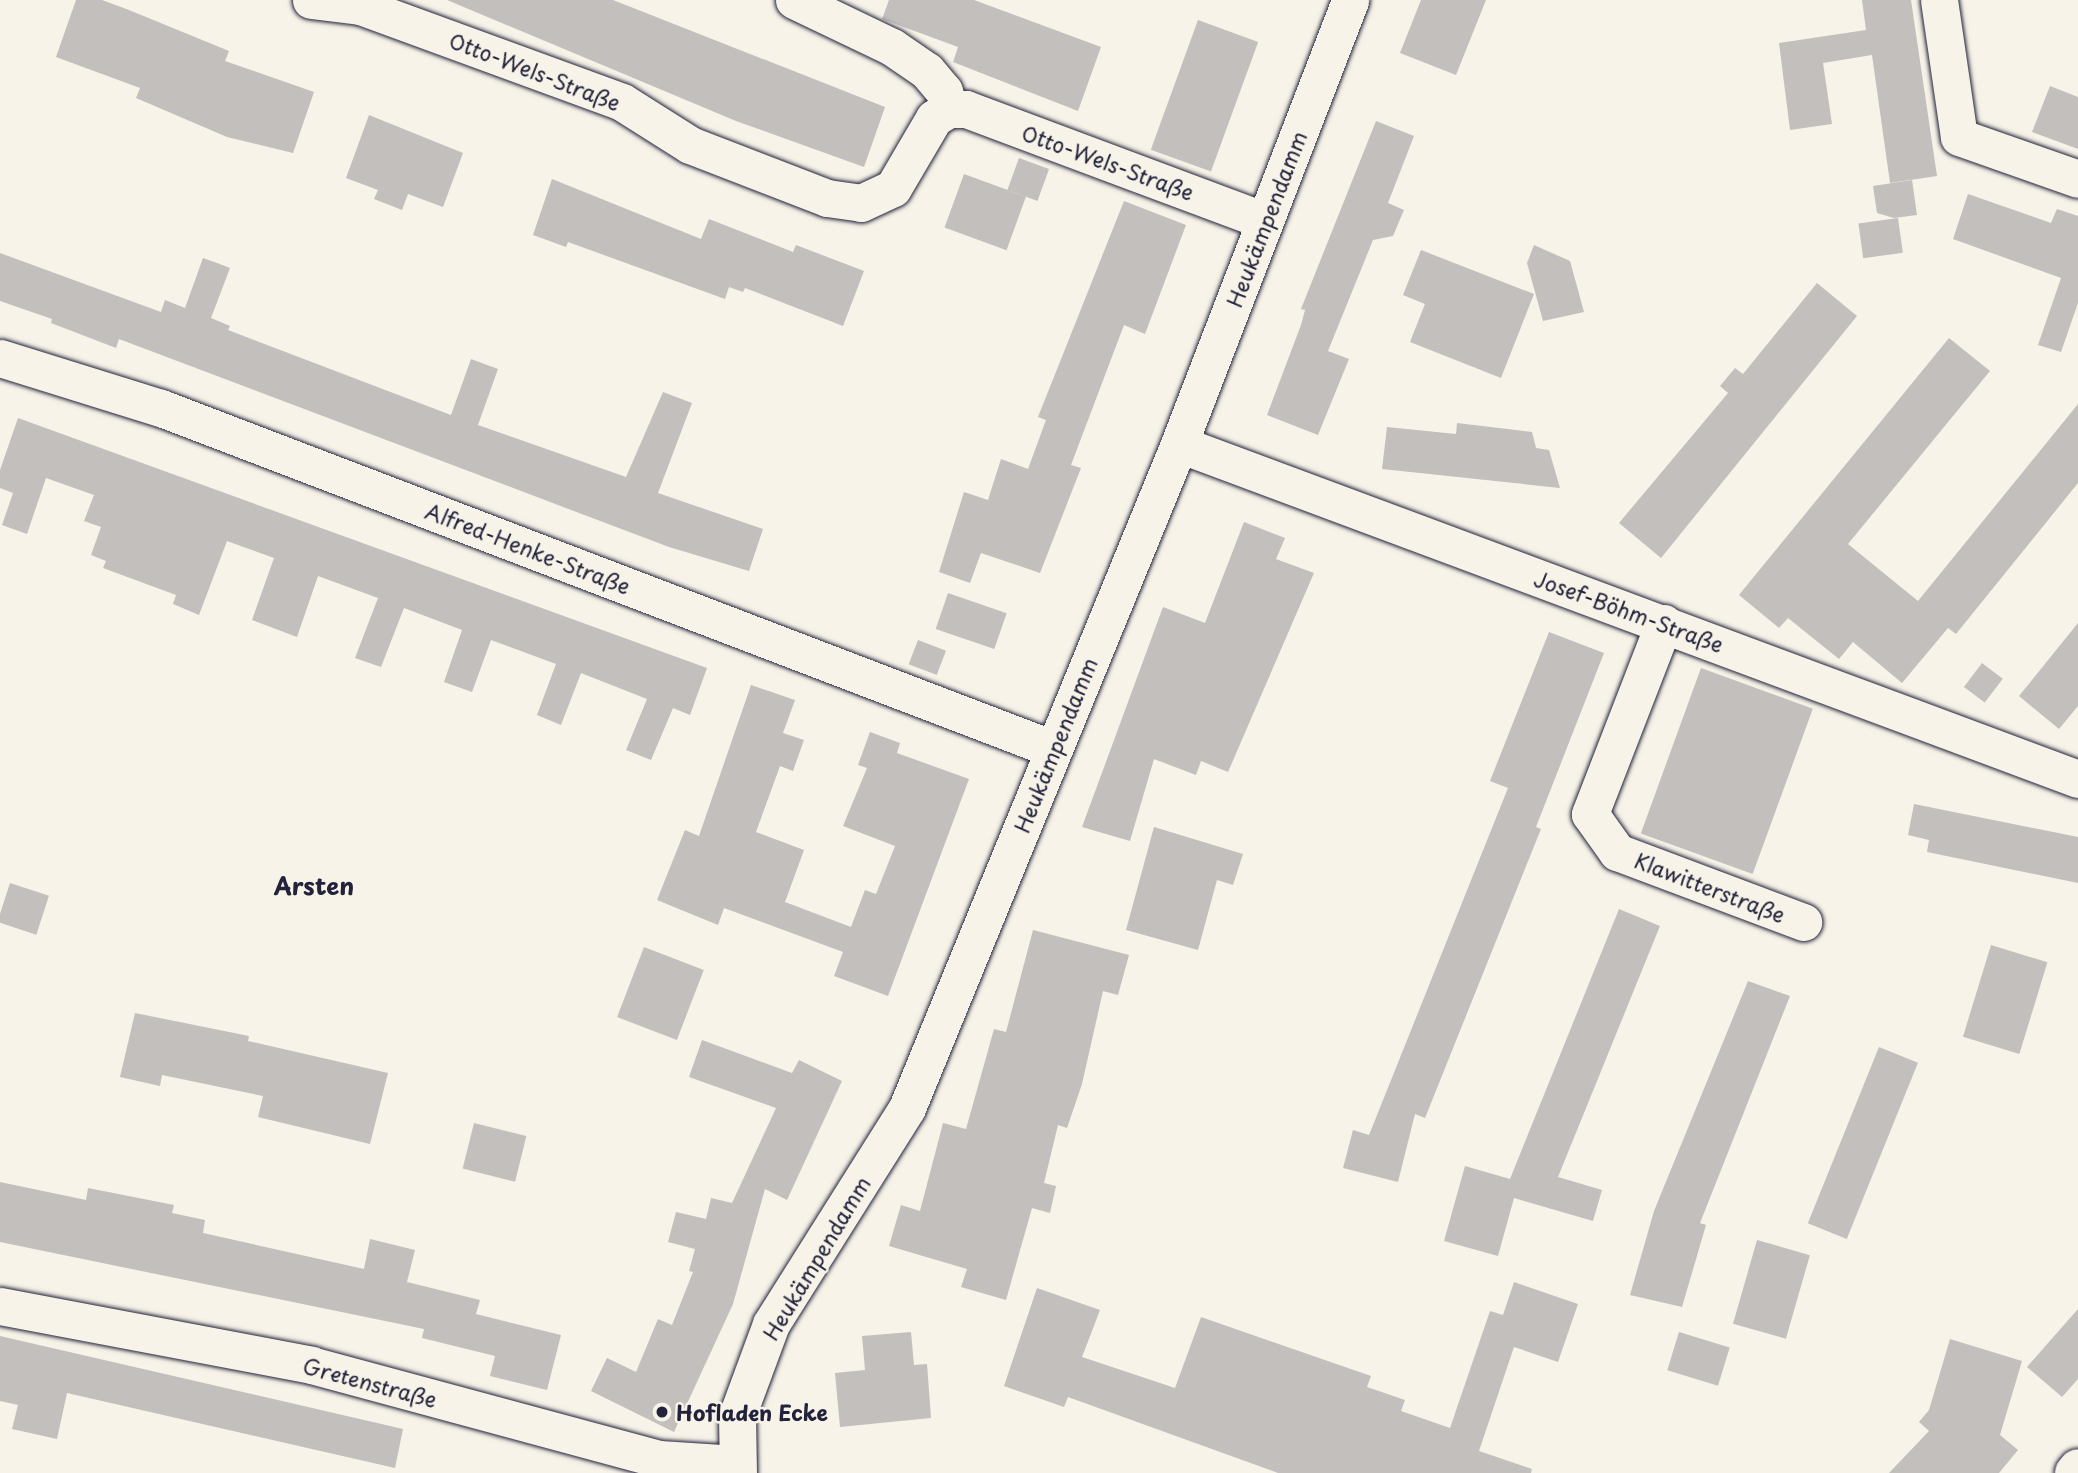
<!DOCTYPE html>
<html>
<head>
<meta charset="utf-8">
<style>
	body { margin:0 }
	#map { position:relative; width:2078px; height:1473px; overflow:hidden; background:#f7f3e8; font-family:"Playpen Sans",sans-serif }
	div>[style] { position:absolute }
	.building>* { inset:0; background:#c2bfbd; transform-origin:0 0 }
	.roads { filter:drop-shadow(0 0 2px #22223b) drop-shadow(0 0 2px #22223b) }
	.minor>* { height:37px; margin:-18.5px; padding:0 18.5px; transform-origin:18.5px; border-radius:18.5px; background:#f7f3e8 }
	.tertiary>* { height:38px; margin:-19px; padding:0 19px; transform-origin:19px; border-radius:19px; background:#f7f3e8 }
	.dots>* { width:19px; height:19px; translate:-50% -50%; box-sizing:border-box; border:4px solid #f7f3e8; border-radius:50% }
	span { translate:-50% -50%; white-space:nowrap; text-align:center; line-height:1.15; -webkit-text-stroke:5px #f7f3e8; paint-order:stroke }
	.street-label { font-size:21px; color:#22223b }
	.poi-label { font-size:21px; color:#22223b; font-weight:700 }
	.left { translate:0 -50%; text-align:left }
	.quarter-label { font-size:24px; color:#22223b; font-weight:700 }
</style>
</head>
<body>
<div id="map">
	<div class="building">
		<i style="clip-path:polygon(76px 0,102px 0,129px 10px,229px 51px,225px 61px,314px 92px,293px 153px,227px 137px,136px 98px,140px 88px,56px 57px)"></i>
		<i style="clip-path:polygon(447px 0,613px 0,885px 107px,864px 167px,736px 121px)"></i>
		<i style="clip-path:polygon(889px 0,974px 0,1101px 47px,1078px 111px,953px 62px,958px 47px,882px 19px)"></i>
		<i style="clip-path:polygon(1421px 0,1486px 0,1456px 75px,1400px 53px)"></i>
		<i style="clip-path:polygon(1862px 0,1911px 0,1937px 176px,1890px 183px,1872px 55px,1823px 63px,1832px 124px,1790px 130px,1779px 43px,1866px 30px)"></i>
		<i style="left:1198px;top:20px;width:64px;height:138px;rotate:20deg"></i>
		<i style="clip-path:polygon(2050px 86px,2078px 97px,2078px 149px,2032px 132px)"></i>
		<i style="clip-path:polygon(369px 115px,463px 153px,443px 207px,408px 194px,402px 210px,374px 199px,378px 190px,346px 178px)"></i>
		<i style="clip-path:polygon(1376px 121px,1414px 136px,1388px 203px,1404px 210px,1393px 236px,1373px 240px,1328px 351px,1349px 359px,1318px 435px,1267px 415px,1301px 325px,1305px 310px,1301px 309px)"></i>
		<i style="left:1019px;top:158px;width:32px;height:34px;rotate:20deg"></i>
		<i style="left:964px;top:174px;width:66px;height:57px;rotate:20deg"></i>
		<i style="clip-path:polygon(552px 179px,701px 239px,709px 219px,793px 252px,796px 245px,864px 271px,843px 326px,745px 288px,743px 292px,729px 287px,725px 299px,568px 242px,566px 247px,533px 235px)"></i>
		<i style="clip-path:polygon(1912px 180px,1917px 215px,1894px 218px,1877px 213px,1873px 186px)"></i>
		<i style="clip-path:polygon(1968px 194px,2051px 223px,2057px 209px,2078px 216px,2078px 303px,2061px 352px,2038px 345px,2061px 278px,1953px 239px)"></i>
		<i style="clip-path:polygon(1124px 201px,1186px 225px,1145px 334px,1124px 325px,1071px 465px,1081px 468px,1040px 573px,981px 553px,970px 583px,939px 572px,964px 492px,988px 500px,1001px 459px,1028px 469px,1046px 420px,1038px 417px)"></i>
		<i style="left:1898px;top:218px;width:35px;height:40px;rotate:82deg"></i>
		<i style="clip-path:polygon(1534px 245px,1570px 261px,1584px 312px,1543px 321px,1527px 263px)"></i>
		<i style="clip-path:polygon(1421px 250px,1534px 294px,1501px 378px,1410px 342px,1425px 304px,1403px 295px)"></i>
		<i style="clip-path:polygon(0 253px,161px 312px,165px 300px,185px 308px,203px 258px,217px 263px,230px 268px,211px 318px,230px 326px,228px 330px,451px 415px,471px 359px,498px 369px,478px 425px,626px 477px,663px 392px,692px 403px,658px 493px,763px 529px,749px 571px,669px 547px,119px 339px,116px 348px,51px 323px,52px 319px,0 301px)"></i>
		<i style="clip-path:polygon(1817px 283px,1857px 316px,1661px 558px,1619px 523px,1728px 393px,1720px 386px,1735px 368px,1743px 374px)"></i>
		<i style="clip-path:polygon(1949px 338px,1990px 371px,1848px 544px,1918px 601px,2078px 404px,2078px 483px,1956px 634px,1948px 628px,1902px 683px,1853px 642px,1839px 659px,1788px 618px,1779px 628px,1739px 595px)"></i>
		<i style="clip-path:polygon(18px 418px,707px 668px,690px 715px,673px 708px,651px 760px,626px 750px,647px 699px,581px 673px,561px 725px,537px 715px,556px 664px,491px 640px,472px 692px,444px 682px,462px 630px,404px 608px,381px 667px,355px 658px,378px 598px,318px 576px,297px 637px,252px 620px,274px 558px,227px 541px,199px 615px,173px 604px,176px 595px,103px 568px,106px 561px,91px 555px,101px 527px,84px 521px,94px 495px,46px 478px,27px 534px,2px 525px,13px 493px,0 488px,0 470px)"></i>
		<i style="clip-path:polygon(1457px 423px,1532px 432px,1536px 448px,1549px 450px,1560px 488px,1382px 469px,1387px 427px,1456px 434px)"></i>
		<i style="clip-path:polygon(1244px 522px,1285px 538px,1276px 559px,1314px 573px,1228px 772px,1201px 761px,1196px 775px,1154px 759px,1130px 841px,1082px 827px,1163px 607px,1205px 623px)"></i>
		<i style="left:948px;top:593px;width:62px;height:38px;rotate:19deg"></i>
		<i style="clip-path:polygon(2078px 623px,2078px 706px,2059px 729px,2019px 696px)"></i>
		<i style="clip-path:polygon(1549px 632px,1604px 653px,1536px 827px,1541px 829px,1425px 1118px,1415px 1114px,1398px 1182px,1343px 1168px,1353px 1130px,1369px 1135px,1508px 788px,1490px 781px)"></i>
		<i style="left:918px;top:640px;width:30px;height:26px;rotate:21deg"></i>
		<i style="left:1982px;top:663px;width:26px;height:30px;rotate:37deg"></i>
		<i style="left:1701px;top:668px;width:119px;height:176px;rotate:20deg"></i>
		<i style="clip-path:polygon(751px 685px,795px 700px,783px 733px,804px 740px,793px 771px,780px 766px,756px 832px,804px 850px,785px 902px,851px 927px,865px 890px,876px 894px,895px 846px,843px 826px,867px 768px,858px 765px,870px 732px,900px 743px,897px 753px,969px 779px,888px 996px,834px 976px,843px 952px,724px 908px,718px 925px,657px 900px,685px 830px,699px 836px)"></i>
		<i style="clip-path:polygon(1914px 804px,2078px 837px,2078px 883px,1927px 852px,1929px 840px,1908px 835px)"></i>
		<i style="clip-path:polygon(1154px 827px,1243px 854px,1233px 885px,1217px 880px,1198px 950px,1126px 930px)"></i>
		<i style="left:10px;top:883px;width:41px;height:41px;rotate:18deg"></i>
		<i style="clip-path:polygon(1619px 909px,1660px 926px,1558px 1177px,1602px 1190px,1593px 1221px,1514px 1198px,1498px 1256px,1444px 1241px,1465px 1166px,1510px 1179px)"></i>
		<i style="clip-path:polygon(1033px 930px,1129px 955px,1118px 995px,1103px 991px,1082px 1084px,1067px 1128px,1058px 1125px,1044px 1183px,1056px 1186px,1050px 1213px,1032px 1208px,1006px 1300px,961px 1287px,967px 1269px,889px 1246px,901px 1205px,920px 1211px,943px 1123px,966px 1129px,994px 1029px,1006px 1032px)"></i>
		<i style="left:1991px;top:945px;width:59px;height:96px;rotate:17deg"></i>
		<i style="left:644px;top:947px;width:64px;height:75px;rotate:21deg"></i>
		<i style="clip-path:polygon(1748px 981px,1790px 996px,1700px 1223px,1706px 1225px,1682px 1307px,1630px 1295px,1654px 1211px)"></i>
		<i style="clip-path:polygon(135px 1013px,249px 1036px,248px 1041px,388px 1073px,370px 1144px,258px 1117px,263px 1096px,162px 1075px,160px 1086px,120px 1077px)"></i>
		<i style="clip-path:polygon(702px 1040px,792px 1073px,799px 1060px,842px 1081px,787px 1200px,765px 1189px,733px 1304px,674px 1432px,591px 1391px,607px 1358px,636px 1372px,658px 1319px,672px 1325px,693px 1272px,689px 1271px,695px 1249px,668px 1242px,676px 1212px,706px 1219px,711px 1198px,732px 1203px,776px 1108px,689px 1077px)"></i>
		<i style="left:1879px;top:1047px;width:42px;height:190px;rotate:22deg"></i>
		<i style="left:474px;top:1123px;width:54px;height:47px;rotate:14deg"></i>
		<i style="clip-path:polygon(0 1182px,86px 1200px,88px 1188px,174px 1205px,172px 1213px,205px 1220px,203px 1233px,364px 1269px,370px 1239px,415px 1250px,407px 1282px,480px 1300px,476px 1314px,561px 1335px,547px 1390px,490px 1376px,495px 1356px,422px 1338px,424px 1329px,0 1242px)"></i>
		<i style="left:1757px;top:1240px;width:55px;height:87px;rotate:16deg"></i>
		<i style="clip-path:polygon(1514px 1282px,1578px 1304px,1558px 1362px,1514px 1347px,1479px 1451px,1532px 1469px,1531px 1473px,1278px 1473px,1068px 1397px,1064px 1407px,1004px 1386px,1037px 1288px,1100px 1310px,1082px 1357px,1175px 1388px,1201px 1317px,1371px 1376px,1367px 1387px,1405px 1400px,1401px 1411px,1450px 1428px,1490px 1311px,1503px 1315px)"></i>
		<i style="clip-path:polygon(2078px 1309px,2078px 1379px,2062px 1397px,2027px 1367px)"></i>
		<i style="clip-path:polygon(911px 1332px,914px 1365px,927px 1364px,931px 1418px,840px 1427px,835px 1373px,865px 1370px,862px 1336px)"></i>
		<i style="left:1679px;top:1332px;width:53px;height:40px;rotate:17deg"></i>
		<i style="clip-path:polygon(0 1336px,403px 1429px,395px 1468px,67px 1393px,57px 1439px,12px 1429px,18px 1405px,0 1401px)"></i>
		<i style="clip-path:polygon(1950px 1339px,2022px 1361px,2000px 1435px,2018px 1450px,1999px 1473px,1889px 1473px,1929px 1431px,1919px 1422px,1929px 1410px)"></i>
	</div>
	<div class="roads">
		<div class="minor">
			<i style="left:311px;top:0;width:49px;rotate:7deg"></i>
			<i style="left:360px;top:6px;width:279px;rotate:20.1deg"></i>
			<i style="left:622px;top:102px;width:80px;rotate:32.3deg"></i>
			<i style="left:690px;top:145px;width:147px;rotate:21.1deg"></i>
			<i style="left:827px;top:198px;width:34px;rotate:8deg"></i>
			<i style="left:861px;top:203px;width:35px;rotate:-25deg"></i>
			<i style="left:893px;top:188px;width:81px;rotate:-59.6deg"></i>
			<i style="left:934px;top:118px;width:17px;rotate:-31deg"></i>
			<i style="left:949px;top:109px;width:17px"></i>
			<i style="left:966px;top:109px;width:319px;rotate:20.5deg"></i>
			<i style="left:794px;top:0;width:109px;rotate:25.6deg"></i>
			<i style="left:892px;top:47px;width:42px;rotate:34.4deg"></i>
			<i style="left:927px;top:71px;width:26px;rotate:50deg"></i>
			<i style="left:944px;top:91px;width:19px;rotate:74deg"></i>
			<i style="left:1939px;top:0;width:138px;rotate:81.7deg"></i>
			<i style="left:1959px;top:137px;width:126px;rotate:19.4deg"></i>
			<i style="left:0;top:358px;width:169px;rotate:17.3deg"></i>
			<i style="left:161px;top:408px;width:955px;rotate:20.92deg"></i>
			<i style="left:1179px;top:444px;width:959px;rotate:20.44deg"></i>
			<i style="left:1664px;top:623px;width:205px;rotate:111.2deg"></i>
			<i style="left:1590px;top:814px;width:47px;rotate:54.6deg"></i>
			<i style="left:1617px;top:852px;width:199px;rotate:20.6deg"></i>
			<i style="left:0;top:1306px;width:317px;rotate:10.7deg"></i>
			<i style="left:311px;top:1365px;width:360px;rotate:15.1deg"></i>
			<i style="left:659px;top:1459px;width:78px;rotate:3.7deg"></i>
			<i style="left:738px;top:1473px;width:57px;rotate:-91deg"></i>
			<i style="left:737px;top:1416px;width:98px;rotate:-69.7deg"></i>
			<i style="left:771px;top:1324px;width:255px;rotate:-57.8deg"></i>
			<i style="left:907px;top:1108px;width:718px;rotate:-67.72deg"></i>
			<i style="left:1179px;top:444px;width:476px;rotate:-68.9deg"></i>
		</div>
		<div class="tertiary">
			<i style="left:2074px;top:1473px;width:6px;rotate:-51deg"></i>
		</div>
	</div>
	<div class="dots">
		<i style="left:662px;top:1412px;background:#22223b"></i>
	</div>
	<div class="street-label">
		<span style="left:535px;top:71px;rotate:21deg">Otto-Wels-Straße</span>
		<span style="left:1108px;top:162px;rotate:20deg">Otto-Wels-Straße</span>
		<span style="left:1266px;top:219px;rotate:-69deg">Heukämpendamm</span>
		<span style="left:528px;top:548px;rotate:21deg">Alfred-Henke-Straße</span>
		<span style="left:1629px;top:611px;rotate:20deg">Josef-Böhm-Straße</span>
		<span style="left:1055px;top:745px;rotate:-68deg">Heukämpendamm</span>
		<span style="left:1710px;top:887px;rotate:21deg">Klawitterstraße</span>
		<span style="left:816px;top:1258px;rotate:-59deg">Heukämpendamm</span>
		<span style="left:370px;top:1382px;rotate:15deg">Gretenstraße</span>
	</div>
	<div class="poi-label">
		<span class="left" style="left:676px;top:1412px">Hofladen Ecke</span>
	</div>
	<div class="quarter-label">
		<span style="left:314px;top:886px">Arsten</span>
	</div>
</div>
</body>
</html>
